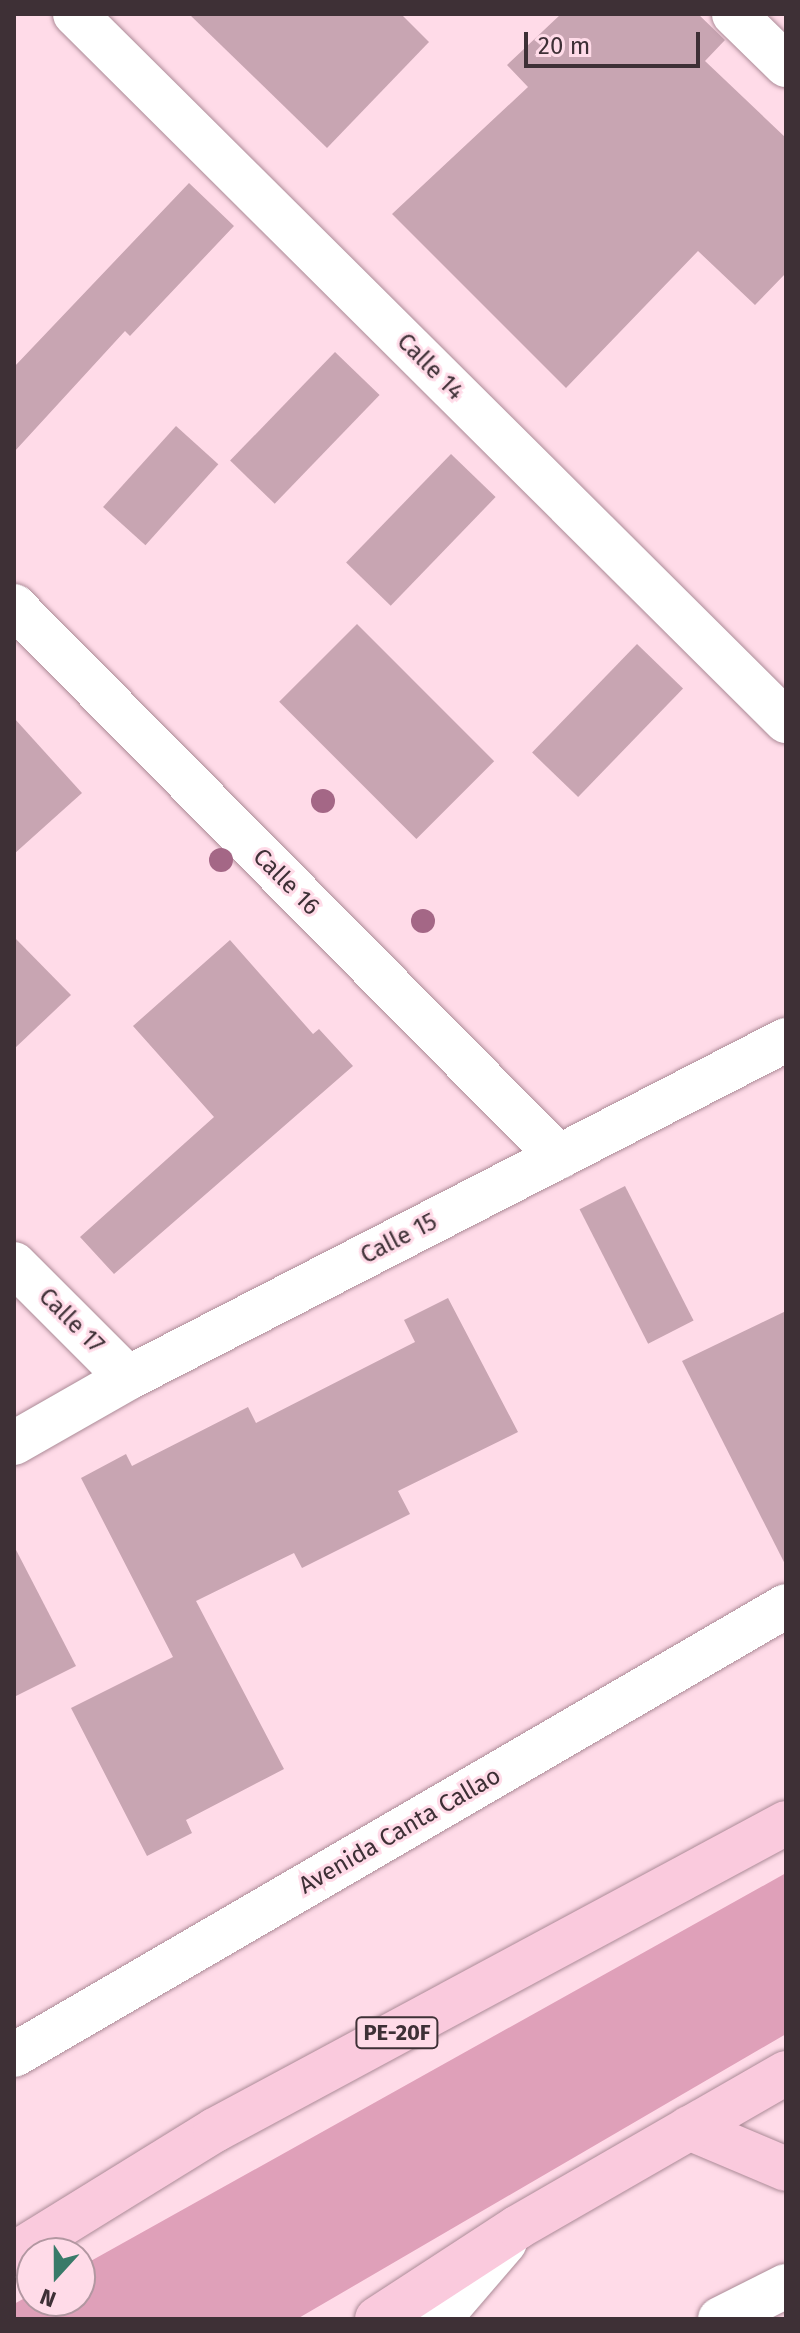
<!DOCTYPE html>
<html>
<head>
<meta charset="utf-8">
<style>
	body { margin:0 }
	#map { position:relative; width:800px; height:2333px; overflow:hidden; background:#ffdbe8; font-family:"Fira Sans",sans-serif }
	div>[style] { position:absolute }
	.green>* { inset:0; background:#dfa0b9 }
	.building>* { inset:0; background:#c8a5b2; transform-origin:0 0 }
	.roads { filter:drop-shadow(0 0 2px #ac8b97) drop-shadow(0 0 2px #ac8b97) }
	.minor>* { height:44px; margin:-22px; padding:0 22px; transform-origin:22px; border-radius:22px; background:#fff }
	.tertiary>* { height:44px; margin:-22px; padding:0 22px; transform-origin:22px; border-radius:22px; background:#fff }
	.primary>* { height:44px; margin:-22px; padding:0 22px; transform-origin:22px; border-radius:22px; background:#facadd }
	.trees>* { width:24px; height:24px; margin:-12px; border-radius:50%; background:#a46786 }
	span { translate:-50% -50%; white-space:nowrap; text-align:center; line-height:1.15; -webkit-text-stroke:6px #ffdbe8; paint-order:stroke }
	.shield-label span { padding:2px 6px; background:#ffdbe8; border:2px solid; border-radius:6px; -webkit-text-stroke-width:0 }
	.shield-label { font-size:22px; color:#3e3036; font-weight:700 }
	.street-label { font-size:24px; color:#3e3036 }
	.frame { position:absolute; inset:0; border:16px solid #3e3036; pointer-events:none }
	.north { position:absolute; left:16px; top:2237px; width:80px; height:80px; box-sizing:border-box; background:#ffdbe8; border:2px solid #b297a1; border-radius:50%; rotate:201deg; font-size:22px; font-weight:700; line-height:32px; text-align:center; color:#3e3036 }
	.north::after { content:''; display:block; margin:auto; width:28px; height:36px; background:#397a69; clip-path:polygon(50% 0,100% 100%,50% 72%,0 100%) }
	.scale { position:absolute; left:524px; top:32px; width:176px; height:36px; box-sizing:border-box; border:4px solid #3e3036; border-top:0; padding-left:10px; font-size:24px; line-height:28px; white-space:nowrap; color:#3e3036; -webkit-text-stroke:6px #ffdbe8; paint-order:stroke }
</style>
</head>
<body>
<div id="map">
	<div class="green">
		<i style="clip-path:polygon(786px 1873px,786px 2034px,297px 2319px,14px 2319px,14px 2304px,32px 2294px,32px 2301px,80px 2301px,80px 2267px)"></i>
	</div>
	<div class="building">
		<i style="clip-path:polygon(189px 14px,401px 14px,429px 42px,327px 148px)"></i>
		<i style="clip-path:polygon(561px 14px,698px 14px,725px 40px,705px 61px,786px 138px,786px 273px,755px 305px,698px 251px,566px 388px,392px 214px,528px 87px,507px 65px)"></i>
		<i style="clip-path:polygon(189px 183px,234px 226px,130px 336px,125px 331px,14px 452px,14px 367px)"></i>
		<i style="left:335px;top:352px;width:62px;height:151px;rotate:44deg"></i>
		<i style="left:176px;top:426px;width:57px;height:109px;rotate:42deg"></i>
		<i style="left:451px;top:454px;width:62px;height:151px;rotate:44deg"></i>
		<i style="left:357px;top:624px;width:194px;height:110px;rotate:45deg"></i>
		<i style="left:637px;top:644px;width:64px;height:151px;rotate:44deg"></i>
		<i style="clip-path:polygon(14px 718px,82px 793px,14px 854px)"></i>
		<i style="clip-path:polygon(14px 937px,71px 995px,14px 1049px)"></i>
		<i style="clip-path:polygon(230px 940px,313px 1034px,319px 1029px,353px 1066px,114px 1274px,80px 1237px,214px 1117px,133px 1026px)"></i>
		<i style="left:625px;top:1186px;width:151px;height:51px;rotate:63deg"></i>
		<i style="clip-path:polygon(448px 1298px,518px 1432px,398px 1491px,410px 1514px,302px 1568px,294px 1553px,196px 1601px,284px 1769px,186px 1820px,192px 1833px,147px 1856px,71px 1708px,173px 1657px,81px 1478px,126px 1454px,132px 1466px,248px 1407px,256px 1423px,415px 1342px,404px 1320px)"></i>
		<i style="clip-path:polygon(786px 1311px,786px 1566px,682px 1361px)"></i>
		<i style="clip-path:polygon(14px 1546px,76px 1666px,14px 1697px)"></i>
	</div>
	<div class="roads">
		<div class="minor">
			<i style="left:75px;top:14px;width:1003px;rotate:44.84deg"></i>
			<i style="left:734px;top:14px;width:73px;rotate:44.4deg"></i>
			<i style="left:14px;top:606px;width:775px;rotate:45.31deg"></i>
			<i style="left:14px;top:1264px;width:161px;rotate:45deg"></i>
			<i style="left:14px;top:1443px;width:131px;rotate:-29.7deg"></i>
			<i style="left:128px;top:1378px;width:740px;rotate:-27.19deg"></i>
			<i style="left:720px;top:2319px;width:74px;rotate:-26.6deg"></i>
		</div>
		<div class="tertiary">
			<i style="left:14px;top:2055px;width:893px;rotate:-30.18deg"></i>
			<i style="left:439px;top:2319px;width:101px;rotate:-49.4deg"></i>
		</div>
		<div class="primary">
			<i style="left:689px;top:2128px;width:105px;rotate:22.9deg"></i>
			<i style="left:14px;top:2254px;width:236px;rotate:-31.7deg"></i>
			<i style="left:215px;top:2130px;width:648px;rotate:-28.26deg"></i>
			<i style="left:377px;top:2319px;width:168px;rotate:-33.1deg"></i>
			<i style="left:518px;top:2227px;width:309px;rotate:-29.9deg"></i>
		</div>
	</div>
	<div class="trees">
		<i style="left:323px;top:801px"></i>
		<i style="left:221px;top:860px"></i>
		<i style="left:423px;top:921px"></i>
	</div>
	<div class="shield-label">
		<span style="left:397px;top:2033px">PE-20F</span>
	</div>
	<div class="street-label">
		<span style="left:430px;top:367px;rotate:45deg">Calle 14</span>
		<span style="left:286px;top:882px;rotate:45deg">Calle 16</span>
		<span style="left:399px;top:1239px;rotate:-27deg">Calle 15</span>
		<span style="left:71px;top:1321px;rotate:45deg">Calle 17</span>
		<span style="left:400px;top:1831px;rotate:-30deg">Avenida Canta Callao</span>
	</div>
	<div class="frame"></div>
	<div class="north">N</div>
	<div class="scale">20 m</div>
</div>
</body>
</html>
